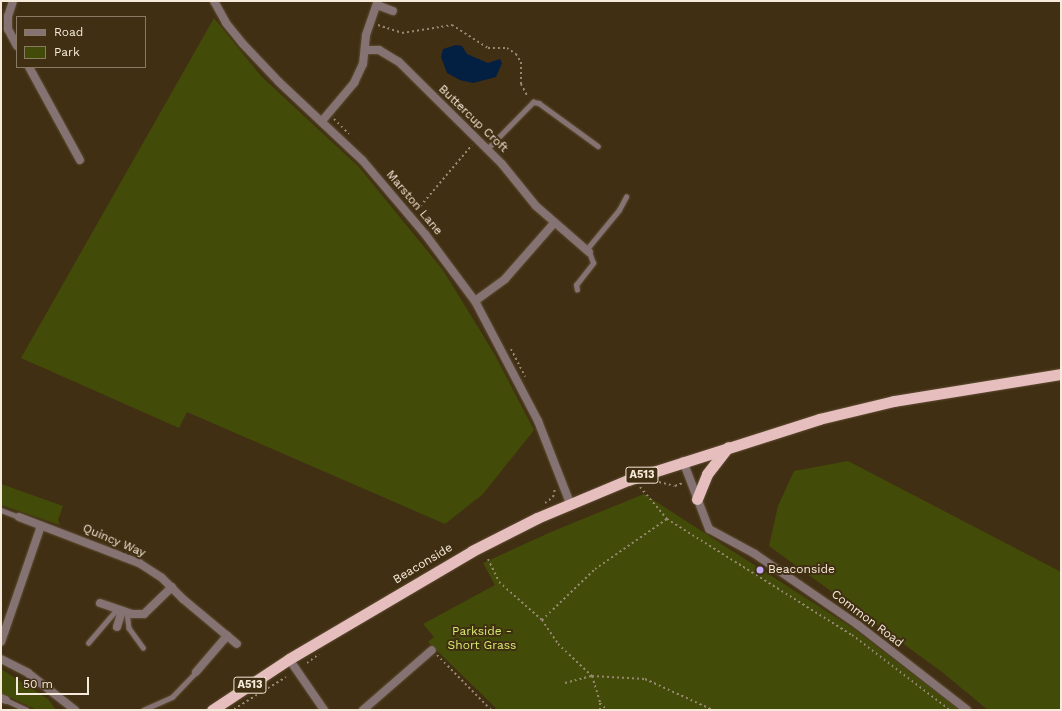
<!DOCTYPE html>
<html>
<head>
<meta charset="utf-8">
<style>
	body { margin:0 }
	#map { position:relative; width:1062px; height:711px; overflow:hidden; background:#412f13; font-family:"Work Sans",sans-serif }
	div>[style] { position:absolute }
	.green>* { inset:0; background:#424c08 }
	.water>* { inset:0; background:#031f41 }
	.path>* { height:2px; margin-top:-1px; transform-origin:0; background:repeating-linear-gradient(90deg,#968771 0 2px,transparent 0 5px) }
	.roads { filter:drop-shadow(0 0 1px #5e4d33) drop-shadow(0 0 1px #5e4d33) }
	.service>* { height:4.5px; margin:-2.25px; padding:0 2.25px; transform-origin:2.25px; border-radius:2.25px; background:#857373 }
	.minor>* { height:8px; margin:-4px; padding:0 4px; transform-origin:4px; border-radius:4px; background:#857373 }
	.tertiary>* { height:8px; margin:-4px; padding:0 4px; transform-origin:4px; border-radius:4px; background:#857373 }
	.trunk>* { height:11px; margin:-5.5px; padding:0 5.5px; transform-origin:5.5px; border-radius:5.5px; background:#e6bebe }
	.dots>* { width:11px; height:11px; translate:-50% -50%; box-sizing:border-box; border:2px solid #412f13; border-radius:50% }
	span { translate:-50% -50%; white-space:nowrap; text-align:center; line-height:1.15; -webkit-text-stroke:4px #412f13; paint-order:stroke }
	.shield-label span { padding:1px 3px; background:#412f13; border:1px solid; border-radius:3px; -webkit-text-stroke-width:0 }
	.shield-label { font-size:11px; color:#f6eada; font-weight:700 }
	.street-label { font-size:12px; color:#f6eada }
	.poi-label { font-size:12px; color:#f6eada }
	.left { translate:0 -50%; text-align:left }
	.park-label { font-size:12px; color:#d4eb6e }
	.frame { position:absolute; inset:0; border:2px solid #f6eada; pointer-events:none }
	.legend { position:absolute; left:16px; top:16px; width:130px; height:52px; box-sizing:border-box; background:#412f13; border:1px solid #897a63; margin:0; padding:5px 7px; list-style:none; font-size:12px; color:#f6eada }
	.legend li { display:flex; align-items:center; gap:8px; height:20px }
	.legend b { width:20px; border:1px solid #897a63 }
	.scale { position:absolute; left:16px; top:677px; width:73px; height:18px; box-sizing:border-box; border:2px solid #f6eada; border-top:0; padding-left:5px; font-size:12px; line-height:14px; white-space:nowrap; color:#f6eada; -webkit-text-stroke:3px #412f13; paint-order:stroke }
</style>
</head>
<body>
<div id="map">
	<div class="green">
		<i style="clip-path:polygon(214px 18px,261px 76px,359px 167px,443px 270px,495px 355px,534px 430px,483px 494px,445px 524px,187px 412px,179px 428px,21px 358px)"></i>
		<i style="clip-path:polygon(848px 461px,1061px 572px,1061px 710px,988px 710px,942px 672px,769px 546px,778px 506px,794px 471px)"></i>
		<i style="clip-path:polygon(1px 484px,63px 506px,58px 520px,60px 525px,1px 505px)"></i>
		<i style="clip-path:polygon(644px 494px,854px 629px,959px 710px,498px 710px,428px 642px,434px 637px,423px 624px,495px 585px,483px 563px,551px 532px)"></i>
		<i style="clip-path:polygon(1px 669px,48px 699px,56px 710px,37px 710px,1px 693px)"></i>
	</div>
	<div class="water">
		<i style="clip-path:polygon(456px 45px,462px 46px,467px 54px,488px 63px,500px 59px,502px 63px,496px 77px,473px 83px,460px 80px,447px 73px,441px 57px,443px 49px)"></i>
	</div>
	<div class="path">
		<i style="left:378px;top:25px;width:25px;rotate:18deg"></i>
		<i style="left:402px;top:33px;width:51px;rotate:-9.1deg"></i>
		<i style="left:452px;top:25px;width:43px;rotate:32.6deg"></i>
		<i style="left:488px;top:48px;width:19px"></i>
		<i style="left:507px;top:48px;width:11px;rotate:34deg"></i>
		<i style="left:516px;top:54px;width:9px;rotate:58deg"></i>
		<i style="left:521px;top:62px;width:22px;rotate:90deg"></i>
		<i style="left:521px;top:84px;width:15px;rotate:62deg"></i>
		<i style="left:334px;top:119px;width:21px;rotate:45deg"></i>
		<i style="left:417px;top:210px;width:85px;rotate:-49.8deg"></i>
		<i style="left:511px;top:349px;width:31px;rotate:63deg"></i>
		<i style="left:659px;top:482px;width:16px;rotate:14deg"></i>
		<i style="left:675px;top:486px;width:9px;rotate:-21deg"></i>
		<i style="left:640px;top:487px;width:42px;rotate:49.8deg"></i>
		<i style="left:667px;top:519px;width:218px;rotate:32.1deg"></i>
		<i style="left:852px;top:635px;width:123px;rotate:37.4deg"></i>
		<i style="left:545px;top:503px;width:10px;rotate:-37deg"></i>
		<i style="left:553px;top:497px;width:8px;rotate:-76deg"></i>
		<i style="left:488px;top:559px;width:25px;rotate:64deg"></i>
		<i style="left:499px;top:582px;width:57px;rotate:41.5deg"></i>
		<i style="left:542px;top:620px;width:29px;rotate:56deg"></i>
		<i style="left:558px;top:644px;width:47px;rotate:43.3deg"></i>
		<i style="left:592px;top:676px;width:28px;rotate:73deg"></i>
		<i style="left:600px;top:703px;width:10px;rotate:45deg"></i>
		<i style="left:542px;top:620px;width:74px;rotate:-43.9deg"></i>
		<i style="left:595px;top:569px;width:88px;rotate:-34.8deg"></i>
		<i style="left:437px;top:655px;width:77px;rotate:45.5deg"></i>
		<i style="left:307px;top:663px;width:15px;rotate:-37deg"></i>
		<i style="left:565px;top:683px;width:28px;rotate:-15deg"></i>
		<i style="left:592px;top:676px;width:53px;rotate:3.2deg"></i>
		<i style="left:645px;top:679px;width:75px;rotate:24.5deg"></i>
		<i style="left:600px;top:703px;width:7px;rotate:90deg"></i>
		<i style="left:234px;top:709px;width:61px;rotate:-31.6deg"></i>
	</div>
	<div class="roads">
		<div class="service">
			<i style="left:487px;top:149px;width:66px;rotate:-45.6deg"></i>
			<i style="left:533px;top:102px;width:6px;rotate:9deg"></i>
			<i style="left:539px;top:103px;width:73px;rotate:36.1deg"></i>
			<i style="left:587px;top:249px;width:50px;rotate:-50.6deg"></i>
			<i style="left:619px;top:210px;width:15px;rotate:-62deg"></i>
			<i style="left:577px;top:290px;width:5px;rotate:-101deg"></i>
			<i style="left:576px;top:285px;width:28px;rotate:-52deg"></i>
			<i style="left:593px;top:263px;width:12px;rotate:-110deg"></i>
			<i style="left:1px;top:510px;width:19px;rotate:21deg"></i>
			<i style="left:127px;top:612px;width:16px;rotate:83deg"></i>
			<i style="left:129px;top:628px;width:24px;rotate:54deg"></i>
			<i style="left:88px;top:643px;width:45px;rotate:-49.5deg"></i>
			<i style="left:6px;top:700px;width:23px;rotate:25deg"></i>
			<i style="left:143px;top:710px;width:32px;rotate:-24deg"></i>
			<i style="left:172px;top:697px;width:35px;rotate:-46deg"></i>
		</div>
		<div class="minor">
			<i style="left:13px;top:1px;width:16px;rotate:108deg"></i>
			<i style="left:8px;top:16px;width:13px;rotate:90deg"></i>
			<i style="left:8px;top:29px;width:19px;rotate:62deg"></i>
			<i style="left:214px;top:1px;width:25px;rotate:61deg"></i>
			<i style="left:226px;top:23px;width:27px;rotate:51deg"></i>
			<i style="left:243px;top:44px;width:52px;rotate:46.5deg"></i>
			<i style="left:279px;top:82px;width:115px;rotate:43.2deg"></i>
			<i style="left:363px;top:161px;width:96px;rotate:49.7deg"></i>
			<i style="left:425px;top:234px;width:84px;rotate:53.3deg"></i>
			<i style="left:475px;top:301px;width:136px;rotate:62.3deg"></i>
			<i style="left:538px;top:421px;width:88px;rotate:68.7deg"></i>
			<i style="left:377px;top:5px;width:17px;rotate:21deg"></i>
			<i style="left:366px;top:50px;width:13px"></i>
			<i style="left:379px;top:50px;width:23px;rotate:31deg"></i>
			<i style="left:399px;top:62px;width:145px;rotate:44.7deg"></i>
			<i style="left:502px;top:164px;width:54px;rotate:51deg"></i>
			<i style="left:536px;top:206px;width:70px;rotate:41deg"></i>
			<i style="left:29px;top:67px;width:106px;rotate:61.3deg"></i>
			<i style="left:322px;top:121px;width:50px;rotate:-49.9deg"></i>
			<i style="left:354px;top:83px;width:21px;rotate:-65deg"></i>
			<i style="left:363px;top:64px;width:29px;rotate:-84deg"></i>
			<i style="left:366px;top:35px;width:36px;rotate:-71deg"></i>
			<i style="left:475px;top:301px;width:37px;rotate:-36deg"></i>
			<i style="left:505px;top:279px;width:74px;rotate:-48.8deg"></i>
			<i style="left:19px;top:517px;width:129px;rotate:21deg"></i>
			<i style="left:139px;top:563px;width:27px;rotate:33deg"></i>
			<i style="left:162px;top:578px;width:30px;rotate:45deg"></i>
			<i style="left:183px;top:599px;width:70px;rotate:39.8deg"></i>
			<i style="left:100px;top:603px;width:34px;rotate:19deg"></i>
			<i style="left:132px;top:614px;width:12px"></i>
			<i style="left:144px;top:614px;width:39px;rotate:-44deg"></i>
			<i style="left:117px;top:627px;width:17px;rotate:-73deg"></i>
			<i style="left:1px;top:642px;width:123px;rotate:-71deg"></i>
			<i style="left:1px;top:659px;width:30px;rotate:27deg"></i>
			<i style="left:28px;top:673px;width:60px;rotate:38.2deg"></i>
			<i style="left:289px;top:659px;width:62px;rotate:55.5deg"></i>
			<i style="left:196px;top:672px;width:48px;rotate:-49.3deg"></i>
			<i style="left:1px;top:698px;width:5px;rotate:22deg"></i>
			<i style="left:363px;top:710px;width:91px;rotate:-41deg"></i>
		</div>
		<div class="tertiary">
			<i style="left:683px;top:461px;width:73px;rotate:69.1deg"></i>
			<i style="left:709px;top:529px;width:52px;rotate:28.5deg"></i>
			<i style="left:755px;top:554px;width:125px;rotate:34.6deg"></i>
			<i style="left:858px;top:625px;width:138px;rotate:37.9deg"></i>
		</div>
		<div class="trunk">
			<i style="left:697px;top:499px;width:27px;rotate:-68deg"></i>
			<i style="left:707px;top:474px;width:34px;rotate:-52deg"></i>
			<i style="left:212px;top:710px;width:92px;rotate:-33.5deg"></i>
			<i style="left:289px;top:659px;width:212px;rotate:-30.5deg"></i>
			<i style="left:472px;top:551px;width:73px;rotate:-26.9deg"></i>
			<i style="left:537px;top:518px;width:99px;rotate:-22.7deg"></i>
			<i style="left:628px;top:480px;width:201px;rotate:-17.7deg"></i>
			<i style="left:819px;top:419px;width:77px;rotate:-13.5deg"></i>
			<i style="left:894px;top:401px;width:169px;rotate:-9.2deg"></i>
		</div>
	</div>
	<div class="dots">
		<i style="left:760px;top:570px;background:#c1a8f3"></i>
	</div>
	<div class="shield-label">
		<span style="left:642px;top:475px">A513</span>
		<span style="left:250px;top:685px">A513</span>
	</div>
	<div class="street-label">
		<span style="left:473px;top:119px;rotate:44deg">Buttercup Croft</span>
		<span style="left:414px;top:203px;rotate:50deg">Marston Lane</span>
		<span style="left:114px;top:541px;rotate:23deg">Quincy Way</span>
		<span style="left:423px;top:564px;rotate:-31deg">Beaconside</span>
		<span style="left:867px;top:619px;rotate:37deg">Common Road</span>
	</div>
	<div class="poi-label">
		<span class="left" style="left:768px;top:570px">Beaconside</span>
	</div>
	<div class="park-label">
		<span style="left:482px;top:639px">Parkside -<br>Short Grass</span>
	</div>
	<div class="frame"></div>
	<ul class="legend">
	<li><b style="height:5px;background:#857373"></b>Road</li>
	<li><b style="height:11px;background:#424c08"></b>Park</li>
	</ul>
	<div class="scale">50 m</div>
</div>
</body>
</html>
